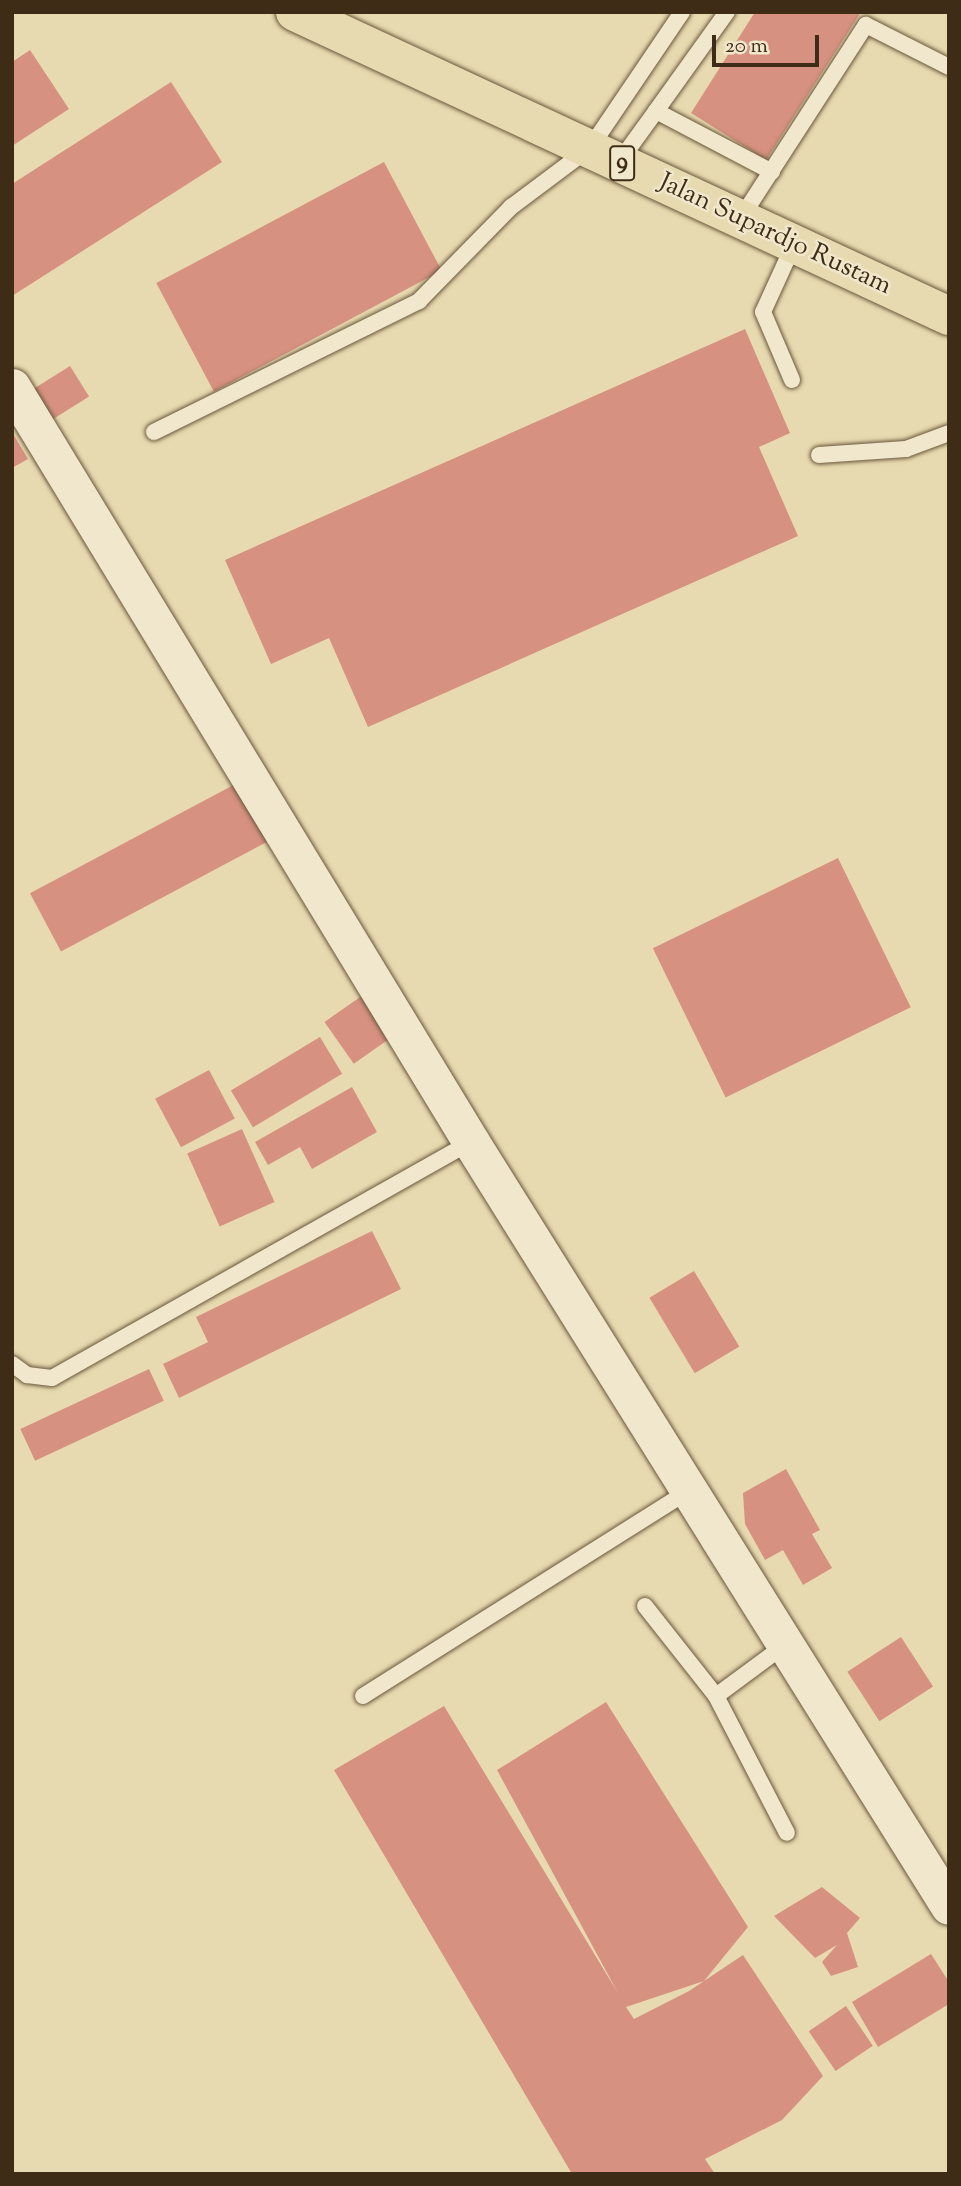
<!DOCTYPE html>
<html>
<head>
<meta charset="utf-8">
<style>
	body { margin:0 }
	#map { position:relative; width:961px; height:2186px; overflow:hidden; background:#e8dab0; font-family:"Sorts Mill Goudy",serif }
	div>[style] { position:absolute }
	.building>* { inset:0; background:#d79181; transform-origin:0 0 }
	.roads { filter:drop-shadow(0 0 2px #69583c) drop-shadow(0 0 2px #69583c) }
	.service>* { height:16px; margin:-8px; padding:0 8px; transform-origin:8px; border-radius:8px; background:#f0e7cc }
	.tertiary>* { height:37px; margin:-18.5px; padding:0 18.5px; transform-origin:18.5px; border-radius:18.5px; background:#f0e7cc }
	.trunk>* { height:38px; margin:-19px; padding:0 19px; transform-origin:19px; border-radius:19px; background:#e8dab0 }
	span { translate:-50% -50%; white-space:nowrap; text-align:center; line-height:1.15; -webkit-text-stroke:5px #f0e7cc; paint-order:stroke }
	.shield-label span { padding:2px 5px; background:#f0e7cc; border:2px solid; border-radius:5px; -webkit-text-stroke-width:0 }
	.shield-label { font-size:24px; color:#3f2c16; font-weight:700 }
	.street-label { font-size:26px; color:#3f2c16 }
	.frame { position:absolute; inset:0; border:14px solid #3f2c16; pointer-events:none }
	.scale { position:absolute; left:712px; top:35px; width:107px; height:32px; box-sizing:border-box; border:4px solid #3f2c16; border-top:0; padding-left:9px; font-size:21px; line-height:24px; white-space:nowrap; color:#3f2c16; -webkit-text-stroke:5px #f0e7cc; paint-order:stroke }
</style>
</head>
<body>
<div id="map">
	<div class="building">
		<i style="clip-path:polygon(755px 12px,861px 12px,766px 160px,691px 113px)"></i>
		<i style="clip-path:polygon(30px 50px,69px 109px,12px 146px,12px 62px)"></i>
		<i style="clip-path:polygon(171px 82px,222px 162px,12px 296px,12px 184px)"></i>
		<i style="left:384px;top:162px;width:123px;height:258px;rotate:62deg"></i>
		<i style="clip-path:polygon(745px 329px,790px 433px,759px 447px,798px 536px,368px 727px,329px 638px,271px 664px,225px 560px)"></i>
		<i style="left:70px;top:366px;width:36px;height:46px;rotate:58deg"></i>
		<i style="clip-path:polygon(12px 432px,28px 459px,12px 468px)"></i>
		<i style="left:241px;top:781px;width:66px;height:239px;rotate:62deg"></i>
		<i style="left:838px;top:858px;width:166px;height:206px;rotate:64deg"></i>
		<i style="left:363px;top:995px;width:51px;height:47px;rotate:55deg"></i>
		<i style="left:320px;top:1037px;width:43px;height:104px;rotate:59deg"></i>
		<i style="left:209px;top:1070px;width:55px;height:61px;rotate:62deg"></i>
		<i style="clip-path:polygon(352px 1087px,377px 1132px,312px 1169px,300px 1147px,268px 1165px,255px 1142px)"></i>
		<i style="left:242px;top:1129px;width:80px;height:60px;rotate:66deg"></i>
		<i style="clip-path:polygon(372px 1231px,401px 1289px,179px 1398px,163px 1364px,208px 1342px,196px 1317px)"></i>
		<i style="left:694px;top:1271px;width:88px;height:52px;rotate:59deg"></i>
		<i style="left:149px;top:1369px;width:35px;height:142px;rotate:65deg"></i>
		<i style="clip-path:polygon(786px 1469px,820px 1530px,812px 1534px,832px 1568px,803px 1585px,783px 1550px,765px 1560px,745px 1524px,743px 1493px)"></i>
		<i style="left:901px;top:1637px;width:59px;height:64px;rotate:57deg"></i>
		<i style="clip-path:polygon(606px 1702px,748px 1927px,704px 1981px,626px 2007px,634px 2019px,689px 1991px,743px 1955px,823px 2076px,782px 2120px,705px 2159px,715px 2174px,572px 2174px,334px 1770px,444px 1706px,618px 1993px,497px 1770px)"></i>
		<i style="clip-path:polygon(822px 1887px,860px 1918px,847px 1933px,858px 1967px,831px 1976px,822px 1962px,837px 1945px,815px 1958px,774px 1916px)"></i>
		<i style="clip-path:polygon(931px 1954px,949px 1982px,949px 2004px,878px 2047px,852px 2002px)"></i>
		<i style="left:846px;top:2006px;width:48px;height:45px;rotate:56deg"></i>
	</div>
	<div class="roads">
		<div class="service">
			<i style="left:656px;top:111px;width:122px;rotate:-54.4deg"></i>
			<i style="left:619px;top:162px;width:63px;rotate:-54deg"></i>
			<i style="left:656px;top:111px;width:131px;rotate:27.7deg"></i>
			<i style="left:741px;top:218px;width:230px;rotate:-57.1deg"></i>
			<i style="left:866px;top:25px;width:93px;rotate:26.8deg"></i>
			<i style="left:792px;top:380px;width:74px;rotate:-113.1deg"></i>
			<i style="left:763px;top:312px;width:75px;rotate:-65.5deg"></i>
			<i style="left:154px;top:432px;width:296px;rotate:-26.3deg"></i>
			<i style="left:419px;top:301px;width:132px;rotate:-45.6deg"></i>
			<i style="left:511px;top:207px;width:99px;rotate:-36.8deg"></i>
			<i style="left:590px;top:148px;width:164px;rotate:-55.9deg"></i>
			<i style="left:819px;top:455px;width:87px;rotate:-3.9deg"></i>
			<i style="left:906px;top:449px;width:46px;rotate:-20.4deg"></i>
			<i style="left:12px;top:1364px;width:19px;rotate:36deg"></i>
			<i style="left:27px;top:1375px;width:25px;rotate:7deg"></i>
			<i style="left:52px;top:1378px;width:481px;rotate:-29.4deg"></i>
			<i style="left:645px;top:1606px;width:115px;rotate:51.7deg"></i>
			<i style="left:716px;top:1696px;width:154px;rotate:62.6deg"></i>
			<i style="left:363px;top:1696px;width:386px;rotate:-32.2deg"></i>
			<i style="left:716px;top:1696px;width:86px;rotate:-36.5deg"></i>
		</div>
		<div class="tertiary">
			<i style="left:12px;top:387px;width:884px;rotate:58.7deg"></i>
			<i style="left:471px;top:1142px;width:901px;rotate:57.97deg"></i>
		</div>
		<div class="trunk">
			<i style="left:295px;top:12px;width:721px;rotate:24.93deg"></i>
		</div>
	</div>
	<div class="shield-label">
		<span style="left:622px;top:163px">9</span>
	</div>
	<div class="street-label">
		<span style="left:775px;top:235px;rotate:25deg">Jalan Supardjo Rustam</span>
	</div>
	<div class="frame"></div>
	<div class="scale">20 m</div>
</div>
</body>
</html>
